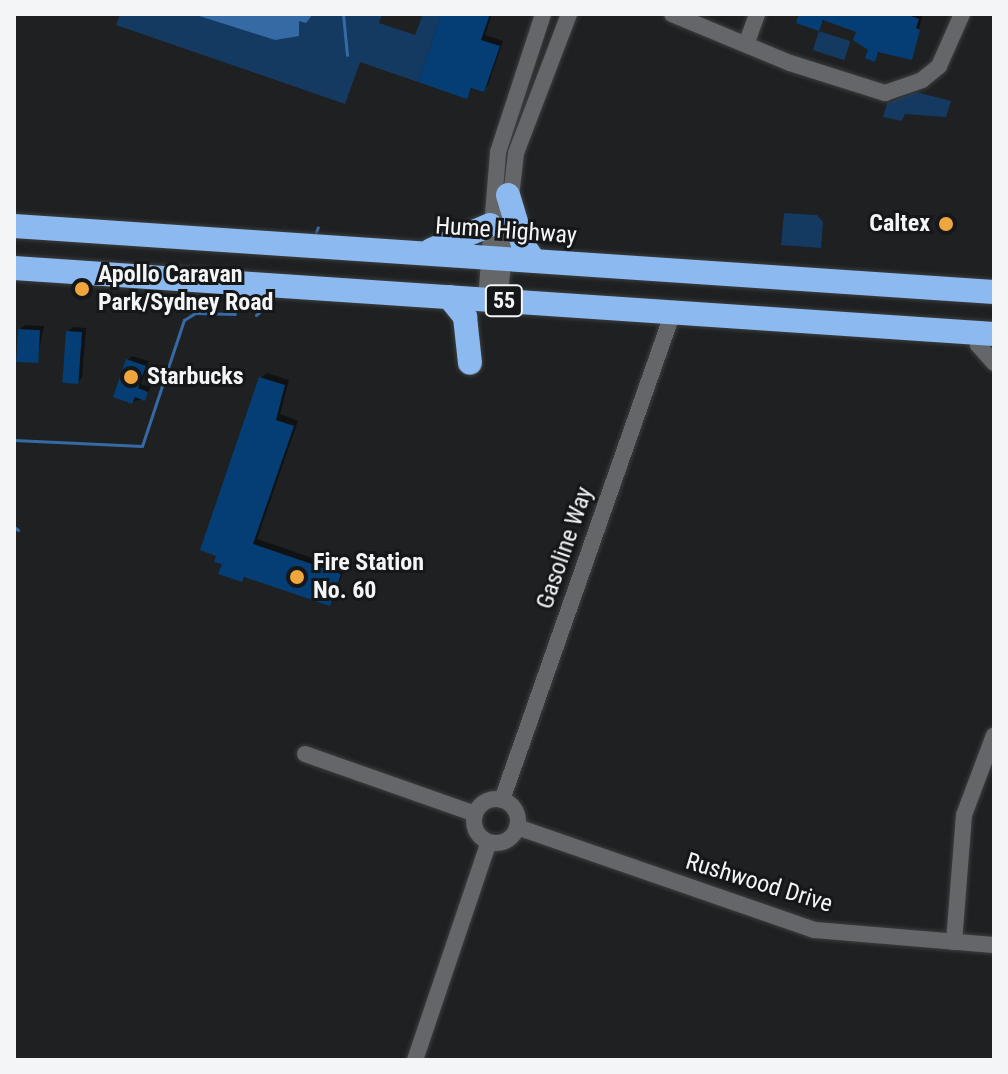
<!DOCTYPE html>
<html>
<head>
<meta charset="utf-8">
<style>
	body { margin:0 }
	#map { position:relative; width:1008px; height:1074px; overflow:hidden; background:#1e2022; font-family:"Roboto Condensed",sans-serif }
	div>[style] { position:absolute }
	.green>* { inset:0; background:#153a62; transform-origin:0 0 }
	.water>* { inset:0; background:#366aa4 }
	.shadow>* { inset:0; background:#0007 }
	.stream>* { height:3px; margin:-1.5px; padding:0 1.5px; transform-origin:1.5px; border-radius:1.5px; background:#366aa4 }
	.building>* { inset:0; background:#053e74; transform-origin:0 0 }
	.roads { filter:drop-shadow(0 0 2px #3c3e3f) drop-shadow(0 0 2px #3c3e3f) }
	.minor>* { height:16px; margin:-8px; padding:0 8px; transform-origin:8px; border-radius:8px; background:#646669 }
	.minor>.ring { margin:-8px; padding:0; box-sizing:content-box; background:none; border:16px solid #646669; border-radius:50% }
	.highway>* { height:24px; margin:-12px; padding:0 12px; transform-origin:12px; border-radius:12px; background:#8cbaf0 }
	.dots>* { width:22px; height:22px; translate:-50% -50%; box-sizing:border-box; border:4px solid #151719; border-radius:50% }
	span { translate:-50% -50%; white-space:nowrap; text-align:center; line-height:1.15; -webkit-text-stroke:6px #151719; paint-order:stroke }
	.shield-label span { padding:2px 6px; background:#151719; border:2px solid; border-radius:6px; -webkit-text-stroke-width:0 }
	.shield-label { font-size:22px; color:#f4f5f6; font-weight:700 }
	.poi-label { font-size:24px; color:#f4f5f6; font-weight:700 }
	.right { translate:-100% -50%; text-align:right }
	.left { translate:0 -50%; text-align:left }
	.street-label { font-size:24px; color:#f4f5f6 }
	.frame { position:absolute; inset:0; border:16px solid #f4f5f6; pointer-events:none }
</style>
</head>
<body>
<div id="map">
	<div class="green">
		<i style="clip-path:polygon(120px 14px,382px 14px,379px 23px,415px 35px,423px 14px,441px 14px,418px 82px,360px 62px,345px 104px,116px 25px)"></i>
		<i style="left:819px;top:31px;width:33px;height:20px;rotate:18deg"></i>
		<i style="clip-path:polygon(916px 92px,951px 101px,946px 117px,905px 114px,902px 121px,883px 117px,887px 103px)"></i>
		<i style="clip-path:polygon(784px 213px,817px 215px,823px 222px,821px 248px,781px 245px)"></i>
	</div>
	<div class="water">
		<i style="clip-path:polygon(193px 14px,313px 14px,306px 23px,299px 21px,299px 36px,275px 40px)"></i>
	</div>
	<div class="shadow">
		<i style="clip-path:polygon(443px 14px,492px 14px,485px 35px,503px 41px,488px 85px,483px 90px,473px 87px,467px 97px)"></i>
		<i style="clip-path:polygon(801px 14px,923px 14px,911px 58px,881px 50px,874px 59px,859px 31px,825px 19px,818px 28px)"></i>
		<i style="clip-path:polygon(25px 325px,44px 326px,37px 361px,20px 329px)"></i>
		<i style="clip-path:polygon(73px 327px,86px 328px,82px 378px,77px 382px,68px 332px)"></i>
		<i style="clip-path:polygon(132px 356px,149px 361px,141px 384px,151px 387px,145px 398px,132px 402px,128px 360px)"></i>
		<i style="clip-path:polygon(267px 373px,289px 380px,280px 414px,298px 421px,257px 539px,345px 569px,329px 604px,247px 575px,242px 580px,261px 378px)"></i>
	</div>
	<div class="stream">
		<i style="left:343px;top:14px;width:41px;rotate:84.4deg"></i>
		<i style="left:316px;top:232px;width:5px;rotate:-68deg"></i>
		<i style="left:256px;top:315px;width:20px;rotate:-41deg"></i>
		<i style="left:14px;top:440px;width:128px;rotate:2.7deg"></i>
		<i style="left:142px;top:446px;width:133px;rotate:-71.6deg"></i>
		<i style="left:184px;top:320px;width:13px;rotate:-32deg"></i>
		<i style="left:195px;top:313px;width:40px;rotate:1.4deg"></i>
		<i style="left:14px;top:527px;width:5px;rotate:37deg"></i>
	</div>
	<div class="building">
		<i style="clip-path:polygon(441px 14px,490px 14px,481px 40px,500px 46px,484px 92px,471px 88px,467px 99px,418px 82px)"></i>
		<i style="clip-path:polygon(799px 14px,905px 14px,919px 19px,916px 28px,920px 30px,912px 60px,878px 52px,875px 62px,865px 58px,868px 50px,853px 40px,856px 32px,823px 20px,819px 31px,796px 23px)"></i>
		<i style="left:18px;top:329px;width:22px;height:33px;rotate:3deg"></i>
		<i style="left:66px;top:331px;width:16px;height:52px;rotate:4deg"></i>
		<i style="clip-path:polygon(126px 359px,146px 366px,138px 388px,148px 392px,145px 401px,135px 397px,132px 404px,113px 397px)"></i>
		<i style="clip-path:polygon(259px 377px,285px 385px,276px 420px,294px 426px,253px 544px,341px 574px,330px 606px,244px 577px,242px 582px,218px 574px,222px 564px,214px 562px,216px 556px,200px 550px)"></i>
	</div>
	<div class="roads">
		<div class="minor">
			<i style="left:672px;top:14px;width:128px;rotate:22.6deg"></i>
			<i style="left:790px;top:63px;width:100px;rotate:17.5deg"></i>
			<i style="left:885px;top:93px;width:39px;rotate:-19deg"></i>
			<i style="left:922px;top:80px;width:22px;rotate:-39deg"></i>
			<i style="left:939px;top:66px;width:57px;rotate:-66.1deg"></i>
			<i style="left:747px;top:42px;width:30px;rotate:-70deg"></i>
			<i style="left:486px;top:299px;width:147px;rotate:-85.3deg"></i>
			<i style="left:498px;top:152px;width:145px;rotate:-71.9deg"></i>
			<i style="left:499px;top:300px;width:148px;rotate:-83.4deg"></i>
			<i style="left:516px;top:153px;width:149px;rotate:-69.1deg"></i>
			<i style="left:979px;top:333px;width:12px;rotate:95deg"></i>
			<i style="left:978px;top:345px;width:24px;rotate:48deg"></i>
			<i style="left:305px;top:754px;width:180px;rotate:19.4deg"></i>
			<i class="ring" style="left:474px;top:799px;width:28px;height:28px"></i>
			<i style="left:502px;top:800px;width:517px;rotate:-70.69deg"></i>
			<i style="left:517px;top:827px;width:314px;rotate:19.1deg"></i>
			<i style="left:814px;top:930px;width:181px;rotate:4.8deg"></i>
			<i style="left:954px;top:942px;width:127px;rotate:-85.5deg"></i>
			<i style="left:964px;top:815px;width:85px;rotate:-69.4deg"></i>
			<i style="left:415px;top:1060px;width:230px;rotate:-71.3deg"></i>
		</div>
		<div class="highway">
			<i style="left:508px;top:195px;width:52px;rotate:73.3deg"></i>
			<i style="left:523px;top:245px;width:19px;rotate:55deg"></i>
			<i style="left:14px;top:226px;width:982px;rotate:3.85deg"></i>
			<i style="left:431px;top:250px;width:64px;rotate:-23deg"></i>
			<i style="left:14px;top:268px;width:982px;rotate:3.85deg"></i>
			<i style="left:449px;top:297px;width:26px;rotate:51deg"></i>
			<i style="left:465px;top:317px;width:46px;rotate:83.8deg"></i>
		</div>
	</div>
	<div class="dots">
		<i style="left:946px;top:224px;background:#efa73d"></i>
		<i style="left:82px;top:289px;background:#efa73d"></i>
		<i style="left:131px;top:377px;background:#efa73d"></i>
		<i style="left:297px;top:577px;background:#efa73d"></i>
	</div>
	<div class="shield-label">
		<span style="left:504px;top:301px">55</span>
	</div>
	<div class="poi-label">
		<span class="right" style="left:930px;top:224px">Caltex</span>
		<span class="left" style="left:98px;top:289px">Apollo Caravan<br>Park/Sydney Road</span>
		<span class="left" style="left:147px;top:377px">Starbucks</span>
		<span class="left" style="left:313px;top:577px">Fire Station<br>No. 60</span>
	</div>
	<div class="street-label">
		<span style="left:506px;top:231px;rotate:4deg">Hume Highway</span>
		<span style="left:565px;top:548px;rotate:-71deg">Gasoline Way</span>
		<span style="left:759px;top:883px;rotate:17deg">Rushwood Drive</span>
	</div>
	<div class="frame"></div>
</div>
</body>
</html>
